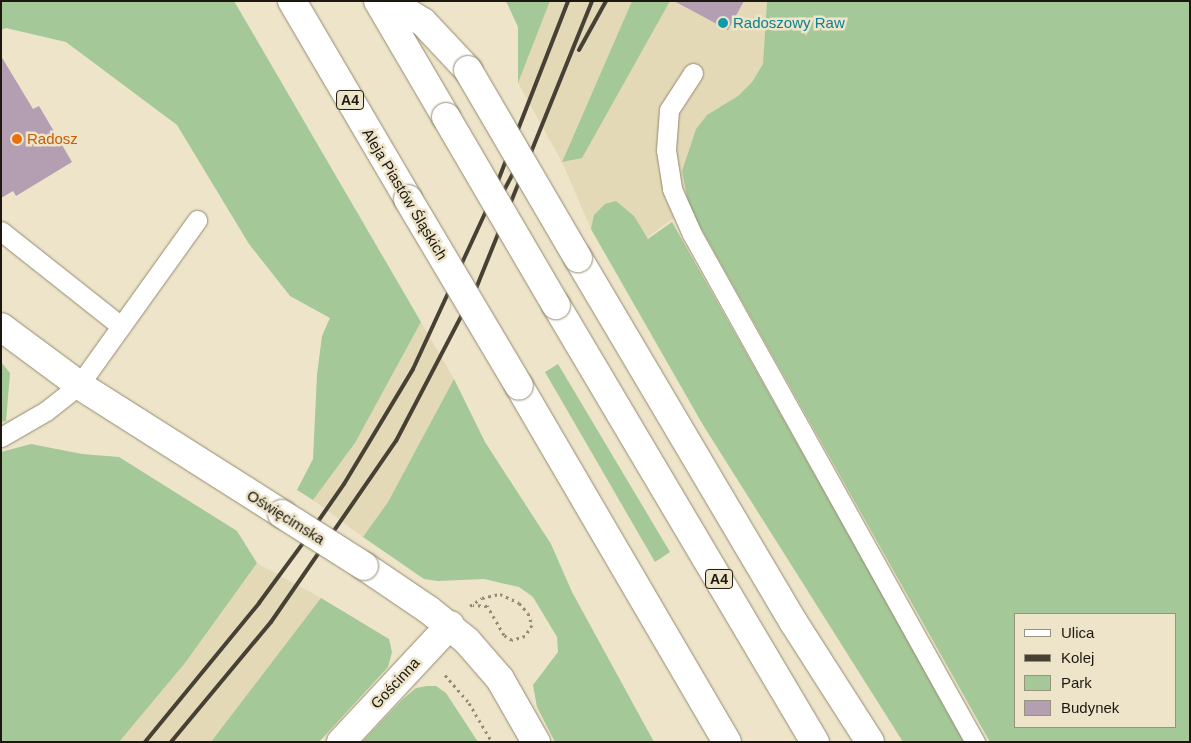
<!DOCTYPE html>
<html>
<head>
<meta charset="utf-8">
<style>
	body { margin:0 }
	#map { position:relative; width:1191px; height:743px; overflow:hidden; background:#ede4c9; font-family:Helvetica,sans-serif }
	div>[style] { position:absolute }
	.built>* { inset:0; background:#e4d9b7 }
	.green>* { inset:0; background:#a4c897 }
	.building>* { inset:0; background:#b39eb2 }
	.path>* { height:3px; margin-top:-1.5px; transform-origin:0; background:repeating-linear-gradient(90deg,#928b78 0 2.5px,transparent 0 6.5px) }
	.roads { filter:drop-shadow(0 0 1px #938a72) drop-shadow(0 0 1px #938a72) }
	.service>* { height:19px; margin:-9.5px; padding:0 9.5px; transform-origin:9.5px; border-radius:9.5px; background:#fff }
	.tertiary>* { height:28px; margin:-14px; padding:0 14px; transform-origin:14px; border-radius:14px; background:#fff }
	.motorway>* { height:28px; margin:-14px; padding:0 14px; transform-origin:14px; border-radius:14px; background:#fff }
	.rail>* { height:4px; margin:-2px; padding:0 2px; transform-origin:2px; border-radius:2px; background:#464134 }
	.bridges { filter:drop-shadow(0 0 1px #938a72) drop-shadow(0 0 1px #938a72) }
	.tertiary-bridge>* { height:28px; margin:-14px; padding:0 14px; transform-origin:14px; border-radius:14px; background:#fff }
	.motorway-bridge>* { height:28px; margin:-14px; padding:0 14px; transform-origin:14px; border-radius:14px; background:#fff }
	.dots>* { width:14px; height:14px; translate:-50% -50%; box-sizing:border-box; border:2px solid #ede4c9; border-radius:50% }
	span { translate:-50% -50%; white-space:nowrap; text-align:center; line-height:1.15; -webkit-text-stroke:5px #ede4c9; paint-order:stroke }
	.shield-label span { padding:1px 4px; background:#ede4c9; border:1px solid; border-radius:4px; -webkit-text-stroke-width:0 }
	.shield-label { font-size:14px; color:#1c180f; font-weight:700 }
	.culture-label { font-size:15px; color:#0d838f }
	.left { translate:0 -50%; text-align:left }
	.food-label { font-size:15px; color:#c56008 }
	.street-label { font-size:15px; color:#1c180f }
	.frame { position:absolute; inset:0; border:2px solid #1c180f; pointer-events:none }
	.legend { position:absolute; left:1014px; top:613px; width:162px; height:115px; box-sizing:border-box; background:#ede4c9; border:1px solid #99927f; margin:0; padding:6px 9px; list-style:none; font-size:15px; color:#1c180f }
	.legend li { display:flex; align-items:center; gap:10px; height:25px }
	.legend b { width:25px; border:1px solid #99927f }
</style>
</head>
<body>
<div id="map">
	<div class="built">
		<i style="clip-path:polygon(550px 1px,632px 1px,562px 161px,670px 1px,767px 1px,763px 64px,752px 82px,738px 96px,707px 115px,696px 129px,687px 155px,689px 207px,611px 264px,591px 229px,562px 162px,518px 83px)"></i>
		<i style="clip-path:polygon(421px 322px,454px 379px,388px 502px,363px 537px,313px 500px,355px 443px)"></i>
		<i style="clip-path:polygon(257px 563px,321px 598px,239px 709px,211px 742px,119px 742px,185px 663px)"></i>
	</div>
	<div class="green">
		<i style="clip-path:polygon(1px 1px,234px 1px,421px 322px,355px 443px,313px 500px,297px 490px,313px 459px,317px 375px,322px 336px,330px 318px,290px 296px,249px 244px,177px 125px,66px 42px,6px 28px,1px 30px)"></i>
		<i style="clip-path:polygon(506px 1px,550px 1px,518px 83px,518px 27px)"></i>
		<i style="clip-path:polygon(632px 1px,670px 1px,582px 158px,562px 162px)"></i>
		<i style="clip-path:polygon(evenodd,767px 1px,1190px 1px,1190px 742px,990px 742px,689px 207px,682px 171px,696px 129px,707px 115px,738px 96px,752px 82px,763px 64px,767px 1px,1015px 614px,1175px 614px,1175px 727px,1015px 727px,1015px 614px)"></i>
		<i style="clip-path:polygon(616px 201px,634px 216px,648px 239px,672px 222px,966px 742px,903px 742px,703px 425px,591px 229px,594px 215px,605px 204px)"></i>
		<i style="clip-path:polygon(1px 362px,10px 373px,6px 421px,1px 422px)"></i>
		<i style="clip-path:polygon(558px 364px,670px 552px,655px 562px,545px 372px)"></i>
		<i style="clip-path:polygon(454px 379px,485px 442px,551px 544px,572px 592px,654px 742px,555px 742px,537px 707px,533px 685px,558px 652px,557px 637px,533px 597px,519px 587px,484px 579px,438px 581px,424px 579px,363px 537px,388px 502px)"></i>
		<i style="clip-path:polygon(31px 444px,82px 454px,119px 457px,237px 531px,257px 563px,185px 663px,119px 742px,1px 742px,1px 452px)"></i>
		<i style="clip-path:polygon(321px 598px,389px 639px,392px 652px,388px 667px,319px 742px,211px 742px)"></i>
		<i style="clip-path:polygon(427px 686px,436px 686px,446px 693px,478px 742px,362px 742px,403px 699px,416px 688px)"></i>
	</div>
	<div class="building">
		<i style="clip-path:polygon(674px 1px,744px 1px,728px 30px)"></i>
		<i style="clip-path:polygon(1px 56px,33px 109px,39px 106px,72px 162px,16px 196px,13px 191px,1px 198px)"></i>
	</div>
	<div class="path">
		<i style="left:470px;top:606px;width:14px;rotate:-34deg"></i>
		<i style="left:482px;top:598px;width:18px;rotate:-13deg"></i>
		<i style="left:500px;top:594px;width:21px;rotate:25deg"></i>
		<i style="left:519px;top:603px;width:13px;rotate:48deg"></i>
		<i style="left:528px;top:613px;width:13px;rotate:72deg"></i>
		<i style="left:532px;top:625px;width:13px;rotate:122deg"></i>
		<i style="left:525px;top:636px;width:14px;rotate:163deg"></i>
		<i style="left:512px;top:640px;width:9px;rotate:-148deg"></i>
		<i style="left:504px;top:635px;width:34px;rotate:-120deg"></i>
		<i style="left:487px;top:606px;width:14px;rotate:-176deg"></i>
		<i style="left:445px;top:675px;width:37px;rotate:49deg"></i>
		<i style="left:469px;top:703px;width:45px;rotate:59.5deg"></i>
	</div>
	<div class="roads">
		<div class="service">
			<i style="left:693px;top:73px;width:44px;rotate:123deg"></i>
			<i style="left:669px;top:110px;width:40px;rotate:94.3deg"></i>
			<i style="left:666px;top:150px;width:39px;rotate:81deg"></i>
			<i style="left:672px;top:189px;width:49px;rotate:66deg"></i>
			<i style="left:692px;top:234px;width:582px;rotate:60.88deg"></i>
			<i style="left:1px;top:231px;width:153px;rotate:38.4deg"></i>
			<i style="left:1px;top:437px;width:52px;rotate:-30deg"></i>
			<i style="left:46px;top:411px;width:42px;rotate:-38.2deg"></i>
			<i style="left:79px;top:385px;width:203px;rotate:-54.4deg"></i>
		</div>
		<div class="tertiary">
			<i style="left:1px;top:327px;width:97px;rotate:36.6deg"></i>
			<i style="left:79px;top:385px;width:241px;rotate:32.4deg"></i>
			<i style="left:364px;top:566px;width:78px;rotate:34.1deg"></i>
			<i style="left:429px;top:610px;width:49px;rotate:39.2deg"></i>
			<i style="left:467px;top:641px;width:50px;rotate:49deg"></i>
			<i style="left:500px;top:679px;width:73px;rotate:60.3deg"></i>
			<i style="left:341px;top:742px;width:160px;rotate:-47deg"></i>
		</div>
		<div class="motorway">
			<i style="left:292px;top:1px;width:229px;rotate:59.6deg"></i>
			<i style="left:378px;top:1px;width:134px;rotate:59.6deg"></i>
			<i style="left:389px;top:1px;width:40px;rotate:32deg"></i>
			<i style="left:423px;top:22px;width:66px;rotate:46.8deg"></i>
			<i style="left:578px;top:258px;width:424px;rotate:59.4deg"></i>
			<i style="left:794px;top:623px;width:141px;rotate:57.4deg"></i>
			<i style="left:556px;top:305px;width:508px;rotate:59.35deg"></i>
			<i style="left:519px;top:386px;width:412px;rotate:59.7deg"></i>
		</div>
	</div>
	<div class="rail">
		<i style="left:579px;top:50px;width:56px;rotate:-61.1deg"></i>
		<i style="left:492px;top:213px;width:75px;rotate:-62.1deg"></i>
		<i style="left:145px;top:742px;width:180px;rotate:-50.6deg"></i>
		<i style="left:259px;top:603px;width:74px;rotate:-53.7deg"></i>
		<i style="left:303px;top:543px;width:72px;rotate:-55.2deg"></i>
		<i style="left:344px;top:484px;width:134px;rotate:-59deg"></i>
		<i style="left:413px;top:369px;width:176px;rotate:-65.2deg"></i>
		<i style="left:487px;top:209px;width:223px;rotate:-68.7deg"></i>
		<i style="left:171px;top:742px;width:156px;rotate:-50.2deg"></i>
		<i style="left:271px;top:622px;width:220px;rotate:-55.4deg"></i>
		<i style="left:396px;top:441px;width:175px;rotate:-62.4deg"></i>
		<i style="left:477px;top:286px;width:307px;rotate:-68deg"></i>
	</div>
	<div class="bridges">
		<div class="tertiary-bridge">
			<i style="left:282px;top:514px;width:97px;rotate:32.4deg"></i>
		</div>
		<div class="motorway-bridge">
			<i style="left:468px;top:70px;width:218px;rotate:59.7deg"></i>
			<i style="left:446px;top:117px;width:218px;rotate:59.7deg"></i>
			<i style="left:408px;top:199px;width:217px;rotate:59.3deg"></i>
		</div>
	</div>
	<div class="dots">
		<i style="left:723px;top:23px;background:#0f9aa8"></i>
		<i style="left:17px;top:139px;background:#e8710a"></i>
	</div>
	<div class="shield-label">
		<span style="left:350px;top:100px">A4</span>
		<span style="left:719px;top:579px">A4</span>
	</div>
	<div class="culture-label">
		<span class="left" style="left:733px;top:23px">Radoszowy Raw</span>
	</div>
	<div class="food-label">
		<span class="left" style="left:27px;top:139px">Radosz</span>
	</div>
	<div class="street-label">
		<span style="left:405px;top:194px;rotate:59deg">Aleja Piastów Śląskich</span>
		<span style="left:286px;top:517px;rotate:32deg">Oświęcimska</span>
		<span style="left:395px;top:683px;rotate:-47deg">Gościnna</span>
	</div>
	<div class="frame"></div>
	<ul class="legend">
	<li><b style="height:6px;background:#fff"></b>Ulica</li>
	<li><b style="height:6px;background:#464134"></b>Kolej</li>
	<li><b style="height:14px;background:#a4c897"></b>Park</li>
	<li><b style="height:14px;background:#b39eb2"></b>Budynek</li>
	</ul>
</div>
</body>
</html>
